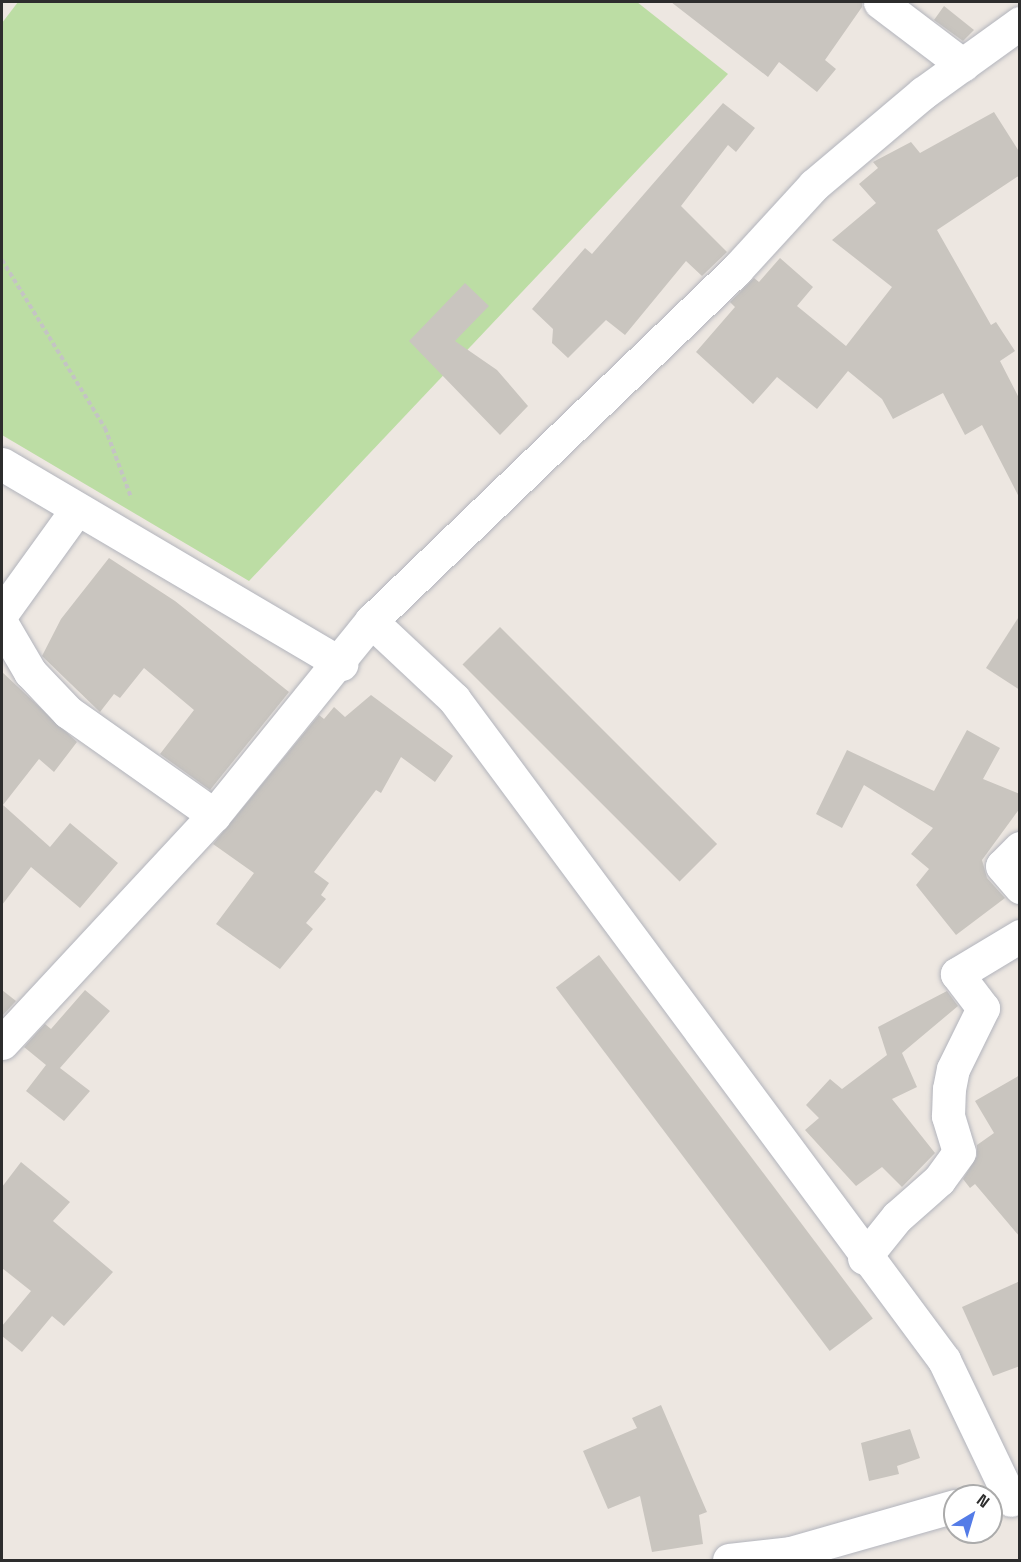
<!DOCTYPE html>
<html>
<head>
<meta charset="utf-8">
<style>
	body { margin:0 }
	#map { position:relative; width:1021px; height:1562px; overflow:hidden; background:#ede7e1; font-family:"Space Grotesk",sans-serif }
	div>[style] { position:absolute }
	.green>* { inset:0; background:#bcdda4 }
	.building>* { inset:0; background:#c9c5bf; transform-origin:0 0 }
	.path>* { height:4px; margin-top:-2px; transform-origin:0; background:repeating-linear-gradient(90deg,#c4c4c4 0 4.5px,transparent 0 7.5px) }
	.roads { filter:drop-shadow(0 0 2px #b2b4bc) drop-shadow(0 0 2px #b2b4bc) }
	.street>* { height:33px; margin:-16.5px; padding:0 16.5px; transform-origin:16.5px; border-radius:16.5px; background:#fff }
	span { translate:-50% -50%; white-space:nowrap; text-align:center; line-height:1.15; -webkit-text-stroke:4.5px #fff; paint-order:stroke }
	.frame { position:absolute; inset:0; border:3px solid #2d2d2d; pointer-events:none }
	.north { position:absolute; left:943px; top:1484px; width:60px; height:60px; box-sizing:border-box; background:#fff; border:2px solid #ababab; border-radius:50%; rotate:38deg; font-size:16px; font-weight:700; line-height:24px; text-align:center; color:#2d2d2d }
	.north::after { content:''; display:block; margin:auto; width:21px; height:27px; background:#547ce7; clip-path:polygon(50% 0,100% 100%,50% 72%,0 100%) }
</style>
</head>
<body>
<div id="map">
	<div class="green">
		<i style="clip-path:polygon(18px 2px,637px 2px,728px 74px,249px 581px,2px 435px,2px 23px)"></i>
	</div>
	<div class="building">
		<i style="clip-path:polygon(671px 2px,862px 2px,862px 7px,825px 60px,836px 69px,817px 92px,779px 62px,768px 77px)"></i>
		<i style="clip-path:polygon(944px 6px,974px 30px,963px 41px,934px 20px)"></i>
		<i style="clip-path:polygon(723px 103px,755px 128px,736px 152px,728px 145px,681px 206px,727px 252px,702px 276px,686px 261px,625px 335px,606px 320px,568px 358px,552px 343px,553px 329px,532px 309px,585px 248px,592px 254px)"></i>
		<i style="clip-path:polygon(994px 112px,1020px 153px,1020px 175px,937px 230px,991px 325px,996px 322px,1015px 351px,1000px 361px,1020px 400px,1020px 499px,982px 425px,965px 435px,943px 393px,893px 419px,882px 399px,848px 371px,817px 409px,777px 377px,753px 404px,696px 352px,735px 307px,730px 302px,754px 278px,759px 282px,780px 258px,813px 287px,797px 306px,846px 346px,892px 287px,832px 240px,876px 203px,859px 184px,878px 168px,873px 162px,911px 142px,920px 153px)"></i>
		<i style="clip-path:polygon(465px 283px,489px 306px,455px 341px,497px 370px,528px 406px,500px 435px,409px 341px)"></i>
		<i style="clip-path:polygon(109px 558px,175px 601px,289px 692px,210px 790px,160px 754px,194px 710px,144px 668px,120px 698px,114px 694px,100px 712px,42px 656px,61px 619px)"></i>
		<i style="clip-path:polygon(1020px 615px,1020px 690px,986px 668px)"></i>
		<i style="left:500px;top:627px;width:307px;height:53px;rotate:45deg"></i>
		<i style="clip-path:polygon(2px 672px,77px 742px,54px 772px,39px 759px,3px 805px,50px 847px,70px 823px,118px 863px,80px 908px,31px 867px,2px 905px)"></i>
		<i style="clip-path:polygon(371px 695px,453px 756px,435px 782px,401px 757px,381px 793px,376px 790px,314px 872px,329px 883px,321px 895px,326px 899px,306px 923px,313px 929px,280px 969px,216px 924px,254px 873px,213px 844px,319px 715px,324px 719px,334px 707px,345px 717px)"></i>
		<i style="clip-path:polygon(967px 730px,1000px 748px,983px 779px,1020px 794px,1020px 808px,982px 860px,987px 878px,1005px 898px,956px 935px,916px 885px,929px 869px,911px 854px,933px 828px,864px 785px,842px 828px,816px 814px,847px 750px,934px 791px)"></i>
		<i style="left:599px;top:955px;width:455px;height:54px;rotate:53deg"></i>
		<i style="clip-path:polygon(2px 990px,16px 1001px,2px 1016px)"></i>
		<i style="clip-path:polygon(85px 990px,110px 1011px,60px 1068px,90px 1091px,64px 1121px,26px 1091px,46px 1065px,24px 1047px,45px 1024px,51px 1029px)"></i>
		<i style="clip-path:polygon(947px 991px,958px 1006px,902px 1053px,917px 1087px,892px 1099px,935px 1153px,902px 1187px,882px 1167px,856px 1186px,805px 1130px,819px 1118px,806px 1105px,830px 1079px,842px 1089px,887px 1055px,878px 1027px)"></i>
		<i style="clip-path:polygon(1020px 1075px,1020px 1237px,975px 1184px,970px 1188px,963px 1179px,977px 1156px,977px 1145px,994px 1133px,975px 1101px)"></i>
		<i style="clip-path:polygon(21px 1162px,70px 1202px,53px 1221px,113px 1272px,64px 1326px,52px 1316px,22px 1352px,2px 1336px,2px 1326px,31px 1291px,2px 1268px,2px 1187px)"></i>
		<i style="clip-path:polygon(1020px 1281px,1020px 1366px,993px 1376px,962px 1307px)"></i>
		<i style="clip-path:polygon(661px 1405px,707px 1512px,699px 1515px,703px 1544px,652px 1552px,640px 1496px,608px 1509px,583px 1451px,637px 1428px,632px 1418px)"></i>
		<i style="clip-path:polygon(910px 1429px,920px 1458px,897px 1466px,899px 1474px,869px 1481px,861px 1443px)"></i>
	</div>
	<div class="path">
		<i style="left:2px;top:260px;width:197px;rotate:58.5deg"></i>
		<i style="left:105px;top:428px;width:74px;rotate:69.4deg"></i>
	</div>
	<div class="roads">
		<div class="street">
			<i style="left:880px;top:2px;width:104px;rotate:37.2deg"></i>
			<i style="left:2px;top:464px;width:394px;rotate:30.5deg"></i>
			<i style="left:2px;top:613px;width:128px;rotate:-54.2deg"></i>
			<i style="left:371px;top:621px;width:114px;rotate:43.2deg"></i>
			<i style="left:454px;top:699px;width:823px;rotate:53.45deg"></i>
			<i style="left:944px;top:1360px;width:155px;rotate:64.4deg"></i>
			<i style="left:2px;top:624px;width:56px;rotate:59.7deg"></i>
			<i style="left:30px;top:672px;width:55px;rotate:46.5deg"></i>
			<i style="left:68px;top:712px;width:179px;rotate:35.2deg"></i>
			<i style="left:1020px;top:848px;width:25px;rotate:135deg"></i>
			<i style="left:1002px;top:866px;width:28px;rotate:49deg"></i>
			<i style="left:2px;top:1043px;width:311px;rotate:-47.1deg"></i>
			<i style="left:214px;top:815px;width:250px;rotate:-51deg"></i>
			<i style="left:371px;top:621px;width:508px;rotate:-43.88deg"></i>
			<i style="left:737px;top:269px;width:114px;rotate:-47.5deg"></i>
			<i style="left:814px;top:185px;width:143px;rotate:-40.2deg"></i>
			<i style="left:923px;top:93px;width:120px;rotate:-35.8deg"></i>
			<i style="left:864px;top:1258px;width:53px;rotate:-51.2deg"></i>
			<i style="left:897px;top:1217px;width:56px;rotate:-41.4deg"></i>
			<i style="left:939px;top:1180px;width:34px;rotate:-54deg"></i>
			<i style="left:959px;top:1152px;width:38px;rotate:-107deg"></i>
			<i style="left:948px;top:1116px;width:27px;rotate:-88deg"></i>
			<i style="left:949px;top:1089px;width:20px;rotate:-79deg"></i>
			<i style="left:953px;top:1069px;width:68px;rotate:-63.8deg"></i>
			<i style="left:983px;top:1008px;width:43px;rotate:-127.4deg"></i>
			<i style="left:957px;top:974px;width:74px;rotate:-31.1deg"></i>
			<i style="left:729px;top:1560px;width:61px;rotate:-6.5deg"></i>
			<i style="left:790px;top:1553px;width:172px;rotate:-15.9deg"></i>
		</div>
	</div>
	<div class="frame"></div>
	<div class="north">N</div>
</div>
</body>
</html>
